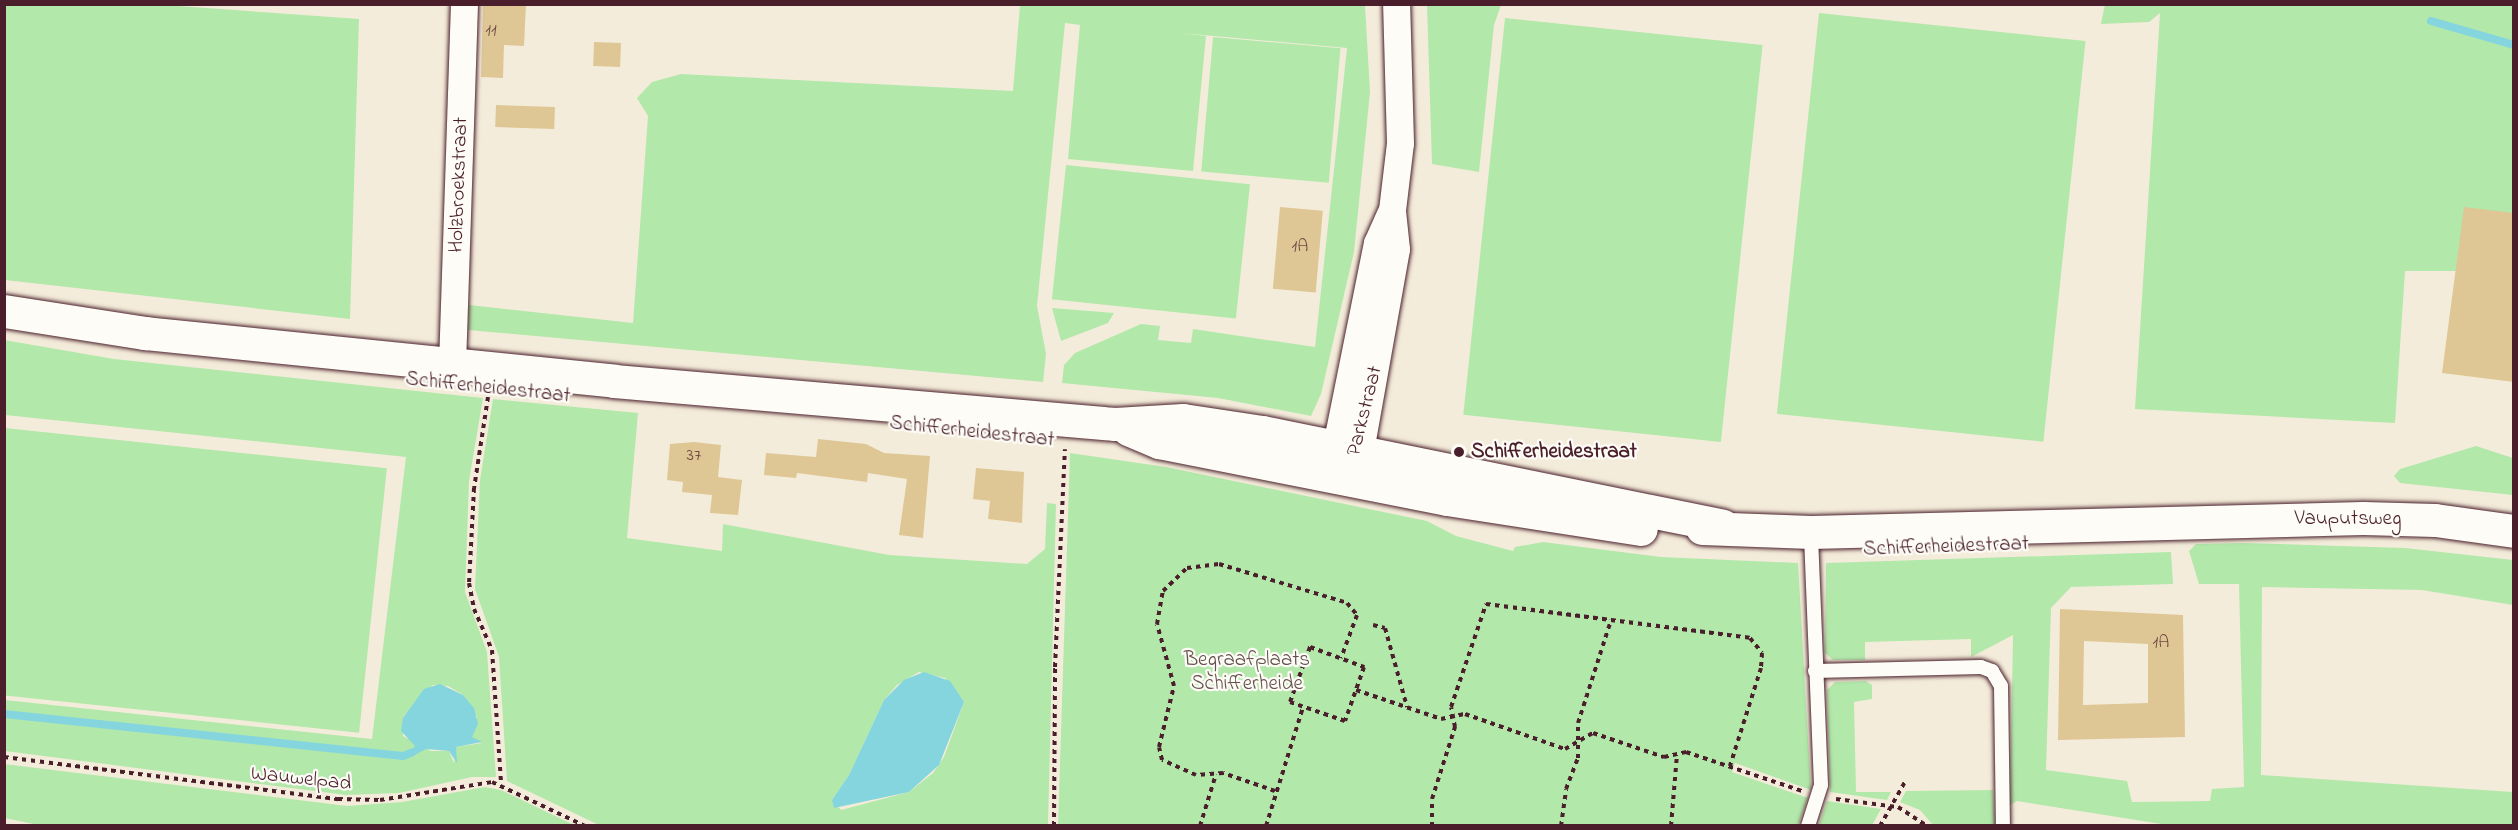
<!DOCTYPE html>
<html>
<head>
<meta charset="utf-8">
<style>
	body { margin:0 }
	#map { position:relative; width:2518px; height:830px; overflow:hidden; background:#f4ecda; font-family:"Indie Flower",sans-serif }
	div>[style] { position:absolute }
	.green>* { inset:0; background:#b3e8ab; transform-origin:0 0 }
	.water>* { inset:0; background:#84d5de }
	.stream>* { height:8px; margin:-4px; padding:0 4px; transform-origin:4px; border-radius:4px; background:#84d5de }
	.building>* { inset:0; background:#dfc795; transform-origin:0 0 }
	.path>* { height:4px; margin-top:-2px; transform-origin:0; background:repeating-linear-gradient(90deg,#4a1f2b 0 4.5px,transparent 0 9px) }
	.roads { filter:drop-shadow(0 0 2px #4a1f2b) drop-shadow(0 0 2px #4a1f2b) }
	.service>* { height:14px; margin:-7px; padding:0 7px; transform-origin:7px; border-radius:7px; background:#fdfcf7 }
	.minor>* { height:27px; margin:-13.5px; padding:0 13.5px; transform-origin:13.5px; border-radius:13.5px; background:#fdfcf7 }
	.tertiary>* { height:33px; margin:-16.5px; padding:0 16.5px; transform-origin:16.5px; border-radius:16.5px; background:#fdfcf7 }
	.dots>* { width:16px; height:16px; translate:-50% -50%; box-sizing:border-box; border:3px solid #fdfcf7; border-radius:50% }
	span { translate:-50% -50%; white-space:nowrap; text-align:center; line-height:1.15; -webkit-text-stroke:4.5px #fdfcf7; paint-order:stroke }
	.number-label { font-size:18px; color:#6f4946 }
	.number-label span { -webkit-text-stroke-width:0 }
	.street-label { font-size:21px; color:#4a1f2b }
	.poi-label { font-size:21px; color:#4a1f2b; font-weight:700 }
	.left { translate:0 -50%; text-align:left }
	.park-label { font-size:21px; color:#64514b }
	.frame { position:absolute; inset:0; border:6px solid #4a1f2b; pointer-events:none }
</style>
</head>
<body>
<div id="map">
	<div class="green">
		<i style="clip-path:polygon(5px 4px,164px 5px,359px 19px,350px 319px,5px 280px)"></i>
		<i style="clip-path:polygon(2105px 4px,2513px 5px,2513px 282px,2464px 271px,2405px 271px,2395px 423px,2135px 409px,2160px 13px,2149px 22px,2101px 24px)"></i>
		<i style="clip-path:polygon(1020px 5px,1365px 5px,1370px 92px,1354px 252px,1321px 394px,1311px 416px,1218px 398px,1062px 383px,1064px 365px,1075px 353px,1141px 324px,1160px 326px,1158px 340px,1191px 343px,1193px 329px,1315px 347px,1347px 48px,1180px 33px,1206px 36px,1193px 171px,1068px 159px,1080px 25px,1065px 23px,1037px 306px,1046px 354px,1043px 382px,468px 330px,469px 305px,633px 323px,648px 116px,637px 98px,652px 82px,681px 74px,1013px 91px)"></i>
		<i style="clip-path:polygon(1427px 5px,1501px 5px,1494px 25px,1479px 172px,1432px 164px)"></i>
		<i style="left:1819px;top:13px;width:268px;height:403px;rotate:6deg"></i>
		<i style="left:1505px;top:18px;width:259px;height:399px;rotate:6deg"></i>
		<i style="left:1213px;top:37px;width:128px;height:135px;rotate:5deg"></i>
		<i style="left:1066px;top:165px;width:185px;height:135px;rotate:6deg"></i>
		<i style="clip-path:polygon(1052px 308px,1114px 313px,1108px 323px,1061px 341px)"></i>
		<i style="clip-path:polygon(evenodd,4px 340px,114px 359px,483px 398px,469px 481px,465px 592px,487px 652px,496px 777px,472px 777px,399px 793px,346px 795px,5px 751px,5px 700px,372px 739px,406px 457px,5px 415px,4px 340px,433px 685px,448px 686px,463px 695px,477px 717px,471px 737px,482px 743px,456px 747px,454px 763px,449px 751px,431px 751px,403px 736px,404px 716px,433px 685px)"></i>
		<i style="clip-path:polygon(evenodd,493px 399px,638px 413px,627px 538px,722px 551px,723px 524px,889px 555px,1027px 564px,1045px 549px,1047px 503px,1056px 504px,1048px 825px,599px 825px,507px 781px,499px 657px,475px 589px,480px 480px,493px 399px,919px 672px,945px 678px,964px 702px,944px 757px,933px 773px,909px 792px,841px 810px,832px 800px,849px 775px,884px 700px,897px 685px,919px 672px)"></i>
		<i style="left:5px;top:428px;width:384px;height:266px;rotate:6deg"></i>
		<i style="clip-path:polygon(2476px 446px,2513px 458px,2513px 495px,2400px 483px,2394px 476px,2400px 469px)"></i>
		<i style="clip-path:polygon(1070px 453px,1166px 467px,1427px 521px,1456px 536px,1513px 551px,1515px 547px,1543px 542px,1661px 557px,1798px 563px,1811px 790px,1735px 763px,1732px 772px,1808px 798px,1798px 825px,1058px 825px)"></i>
		<i style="clip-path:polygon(2244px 543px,2405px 548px,2513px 560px,2513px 605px,2422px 590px,2262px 587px,2261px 775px,2513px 792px,2513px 825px,2174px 826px,2017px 801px,2010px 805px,2013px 635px,1971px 657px,1971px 639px,1865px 642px,1865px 660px,1833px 660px,1825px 653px,1826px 563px,2171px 552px,2173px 584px,2071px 587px,2051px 608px,2046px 770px,2127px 781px,2132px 802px,2210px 801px,2212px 789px,2244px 787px,2239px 584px,2199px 584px,2189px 551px,2196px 544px)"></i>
		<i style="clip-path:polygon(1866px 681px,1872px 685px,1872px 699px,1854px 702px,1856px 792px,1891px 792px,1887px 800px,1830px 792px,1827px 690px,1835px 682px)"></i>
		<i style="clip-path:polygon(4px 764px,347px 806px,402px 802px,485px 787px,501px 790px,574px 825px,38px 825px,5px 818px)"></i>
		<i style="clip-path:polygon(1993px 790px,1995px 825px,1933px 825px,1920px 810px,1900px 802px,1906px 791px)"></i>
		<i style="clip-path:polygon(1827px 801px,1881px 809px,1872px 825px,1819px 825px)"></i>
	</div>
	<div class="water">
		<i style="clip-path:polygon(924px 672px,950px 681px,964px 702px,939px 765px,909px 792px,834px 808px,832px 800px,849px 775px,884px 700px,904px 680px)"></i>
		<i style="clip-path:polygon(440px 684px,463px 695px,474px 708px,478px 724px,472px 737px,482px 742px,456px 747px,457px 763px,449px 751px,426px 749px,413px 756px,410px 751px,415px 746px,401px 731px,403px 718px,424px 689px)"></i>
	</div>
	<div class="stream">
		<i style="left:2431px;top:21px;width:86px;rotate:16.1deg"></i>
		<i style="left:4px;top:714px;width:401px;rotate:6deg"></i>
		<i style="left:403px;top:756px;width:9px;rotate:-21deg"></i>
	</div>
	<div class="building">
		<i style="clip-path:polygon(483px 4px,526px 4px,524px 46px,504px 45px,503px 78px,481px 77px)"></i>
		<i style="left:594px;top:42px;width:27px;height:24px;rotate:2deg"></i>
		<i style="left:496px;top:105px;width:59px;height:22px;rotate:2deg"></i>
		<i style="left:1280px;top:207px;width:43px;height:82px;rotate:5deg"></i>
		<i style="clip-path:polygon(2464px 207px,2514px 213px,2514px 382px,2442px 373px)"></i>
		<i style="clip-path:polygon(818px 439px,866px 444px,884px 453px,930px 456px,923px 538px,899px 535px,907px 479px,868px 473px,867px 482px,797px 473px,796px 478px,764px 475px,766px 453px,816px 457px)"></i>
		<i style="clip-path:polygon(694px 442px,721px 445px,718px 477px,742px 480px,738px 515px,710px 513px,712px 495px,682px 492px,683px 482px,667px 480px,670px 444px)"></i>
		<i style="clip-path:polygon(976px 468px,1024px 472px,1022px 523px,988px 519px,990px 501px,973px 499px)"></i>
		<i style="clip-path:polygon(evenodd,2060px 609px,2183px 615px,2185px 737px,2058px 740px,2060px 609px,2084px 641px,2148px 644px,2148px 703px,2083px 705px,2084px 641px)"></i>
	</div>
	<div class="path">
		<i style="left:488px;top:397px;width:92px;rotate:98.7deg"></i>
		<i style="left:474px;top:488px;width:95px;rotate:93deg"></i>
		<i style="left:469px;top:583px;width:26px;rotate:79deg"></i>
		<i style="left:474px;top:609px;width:45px;rotate:66.3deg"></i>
		<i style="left:492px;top:650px;width:133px;rotate:86.1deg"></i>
		<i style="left:1373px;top:625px;width:12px;rotate:14deg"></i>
		<i style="left:1385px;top:628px;width:82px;rotate:74.4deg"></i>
		<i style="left:1310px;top:647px;width:58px;rotate:20.3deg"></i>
		<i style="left:1364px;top:667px;width:57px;rotate:109.4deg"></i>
		<i style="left:1345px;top:721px;width:58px;rotate:-160.9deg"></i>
		<i style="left:1290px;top:702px;width:59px;rotate:-70deg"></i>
		<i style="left:1356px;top:690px;width:90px;rotate:18.8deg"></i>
		<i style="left:1441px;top:719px;width:25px;rotate:-12deg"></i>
		<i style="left:1465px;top:714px;width:106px;rotate:19.3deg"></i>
		<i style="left:1565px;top:749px;width:32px;rotate:-30deg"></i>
		<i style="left:1593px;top:733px;width:75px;rotate:18.7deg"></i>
		<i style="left:1664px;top:757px;width:23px;rotate:-13deg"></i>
		<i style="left:1686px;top:752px;width:122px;rotate:18.6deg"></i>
		<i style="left:4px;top:757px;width:337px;rotate:7.2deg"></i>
		<i style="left:338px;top:799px;width:42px;rotate:1.4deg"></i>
		<i style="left:380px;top:800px;width:113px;rotate:-9.1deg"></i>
		<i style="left:492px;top:782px;width:103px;rotate:25.3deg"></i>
		<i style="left:1275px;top:791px;width:55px;rotate:-160.9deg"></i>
		<i style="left:1223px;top:773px;width:27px;rotate:176deg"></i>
		<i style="left:1196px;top:775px;width:37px;rotate:-156deg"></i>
		<i style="left:1162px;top:760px;width:13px;rotate:-103deg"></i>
		<i style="left:1159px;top:747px;width:63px;rotate:-76.2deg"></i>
		<i style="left:1174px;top:686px;width:64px;rotate:-105.3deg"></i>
		<i style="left:1157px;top:624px;width:34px;rotate:-80deg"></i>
		<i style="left:1163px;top:591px;width:33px;rotate:-44deg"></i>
		<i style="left:1187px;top:568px;width:32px;rotate:-7deg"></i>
		<i style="left:1219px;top:564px;width:134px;rotate:16.9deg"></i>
		<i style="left:1347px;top:603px;width:16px;rotate:50deg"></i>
		<i style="left:1357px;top:615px;width:46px;rotate:110.4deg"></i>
		<i style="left:1836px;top:799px;width:63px;rotate:7.4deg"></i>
		<i style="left:1898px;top:807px;width:35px;rotate:33deg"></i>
		<i style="left:1054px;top:826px;width:159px;rotate:-89.6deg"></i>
		<i style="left:1055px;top:667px;width:218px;rotate:-87.4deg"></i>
		<i style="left:1200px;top:826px;width:54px;rotate:-72.9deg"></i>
		<i style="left:1266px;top:826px;width:125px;rotate:-72.7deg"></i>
		<i style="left:1432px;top:826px;width:27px;rotate:-90deg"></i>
		<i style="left:1432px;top:799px;width:76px;rotate:-72.3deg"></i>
		<i style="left:1455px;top:727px;width:20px;rotate:-101deg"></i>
		<i style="left:1451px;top:707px;width:109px;rotate:-71.2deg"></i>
		<i style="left:1486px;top:604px;width:266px;rotate:7.3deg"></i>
		<i style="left:1750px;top:638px;width:19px;rotate:51deg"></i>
		<i style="left:1762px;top:653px;width:15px;rotate:94deg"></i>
		<i style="left:1761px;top:668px;width:103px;rotate:107.6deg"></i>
		<i style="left:1561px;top:826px;width:37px;rotate:-82deg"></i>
		<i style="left:1566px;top:789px;width:33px;rotate:-69deg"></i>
		<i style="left:1578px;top:758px;width:35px;rotate:-90deg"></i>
		<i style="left:1578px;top:723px;width:108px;rotate:-72.2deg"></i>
		<i style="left:1671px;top:826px;width:72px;rotate:-85.2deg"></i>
		<i style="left:1880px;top:826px;width:53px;rotate:-60.5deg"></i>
	</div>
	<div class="roads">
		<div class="service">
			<i style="left:1815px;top:671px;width:166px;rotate:-1.4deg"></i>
			<i style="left:1981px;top:667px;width:12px;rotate:20deg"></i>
			<i style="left:1992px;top:671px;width:17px;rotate:59deg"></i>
			<i style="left:2001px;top:686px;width:140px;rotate:89.2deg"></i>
			<i style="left:1808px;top:826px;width:43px;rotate:-72.4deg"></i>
			<i style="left:1821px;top:785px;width:253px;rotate:-92.3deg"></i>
		</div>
		<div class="minor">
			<i style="left:452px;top:365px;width:361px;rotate:-88.1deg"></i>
			<i style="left:1341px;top:465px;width:34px;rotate:-93deg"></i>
			<i style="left:1339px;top:431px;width:192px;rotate:-78.6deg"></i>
			<i style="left:1377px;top:243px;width:32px;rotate:-66deg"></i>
			<i style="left:1349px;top:470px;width:22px;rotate:-60deg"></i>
			<i style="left:1360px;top:451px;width:205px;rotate:-79.9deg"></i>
			<i style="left:1396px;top:249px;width:39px;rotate:-96deg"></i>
			<i style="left:1392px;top:210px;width:67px;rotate:-83.2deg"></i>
			<i style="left:1400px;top:143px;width:139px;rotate:-91.6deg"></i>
		</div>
		<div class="tertiary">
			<i style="left:4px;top:311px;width:143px;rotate:8.9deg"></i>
			<i style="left:145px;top:333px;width:471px;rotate:5.8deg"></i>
			<i style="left:614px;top:381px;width:503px;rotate:4.91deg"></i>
			<i style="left:1115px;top:424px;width:68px;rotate:-3.4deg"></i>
			<i style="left:1183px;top:420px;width:80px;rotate:8.6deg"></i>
			<i style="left:1262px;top:432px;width:470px;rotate:11.5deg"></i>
			<i style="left:1128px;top:429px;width:34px;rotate:23deg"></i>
			<i style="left:1159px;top:442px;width:294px;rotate:11.2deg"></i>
			<i style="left:1447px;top:499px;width:196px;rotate:8.8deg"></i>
			<i style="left:1702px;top:528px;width:109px;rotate:2.1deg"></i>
			<i style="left:1811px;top:532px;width:552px;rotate:-1.45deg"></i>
			<i style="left:2363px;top:518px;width:72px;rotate:1.6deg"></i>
			<i style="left:2435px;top:520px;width:80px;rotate:7.9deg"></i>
		</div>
	</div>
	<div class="dots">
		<i style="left:1459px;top:452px;background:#4a1f2b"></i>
	</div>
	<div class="number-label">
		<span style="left:491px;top:31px">11</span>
		<span style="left:1300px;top:247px">1A</span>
		<span style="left:694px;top:456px">37</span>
		<span style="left:2161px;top:643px">1A</span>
	</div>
	<div class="street-label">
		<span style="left:459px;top:185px;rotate:-88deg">Holzbroekstraat</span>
		<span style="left:488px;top:388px;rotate:6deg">Schifferheidestraat</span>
		<span style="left:1365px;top:411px;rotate:-76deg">Parkstraat</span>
		<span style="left:972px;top:432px;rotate:6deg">Schifferheidestraat</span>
		<span style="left:2348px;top:519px">Vauputsweg</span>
		<span style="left:1946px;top:547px;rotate:-2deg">Schifferheidestraat</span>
		<span style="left:301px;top:779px;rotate:6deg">Wauwelpad</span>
	</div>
	<div class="poi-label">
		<span class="left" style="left:1471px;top:452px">Schifferheidestraat</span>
	</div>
	<div class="park-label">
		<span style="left:1247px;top:672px">Begraafplaats<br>Schifferheide</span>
	</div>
	<div class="frame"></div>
</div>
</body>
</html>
